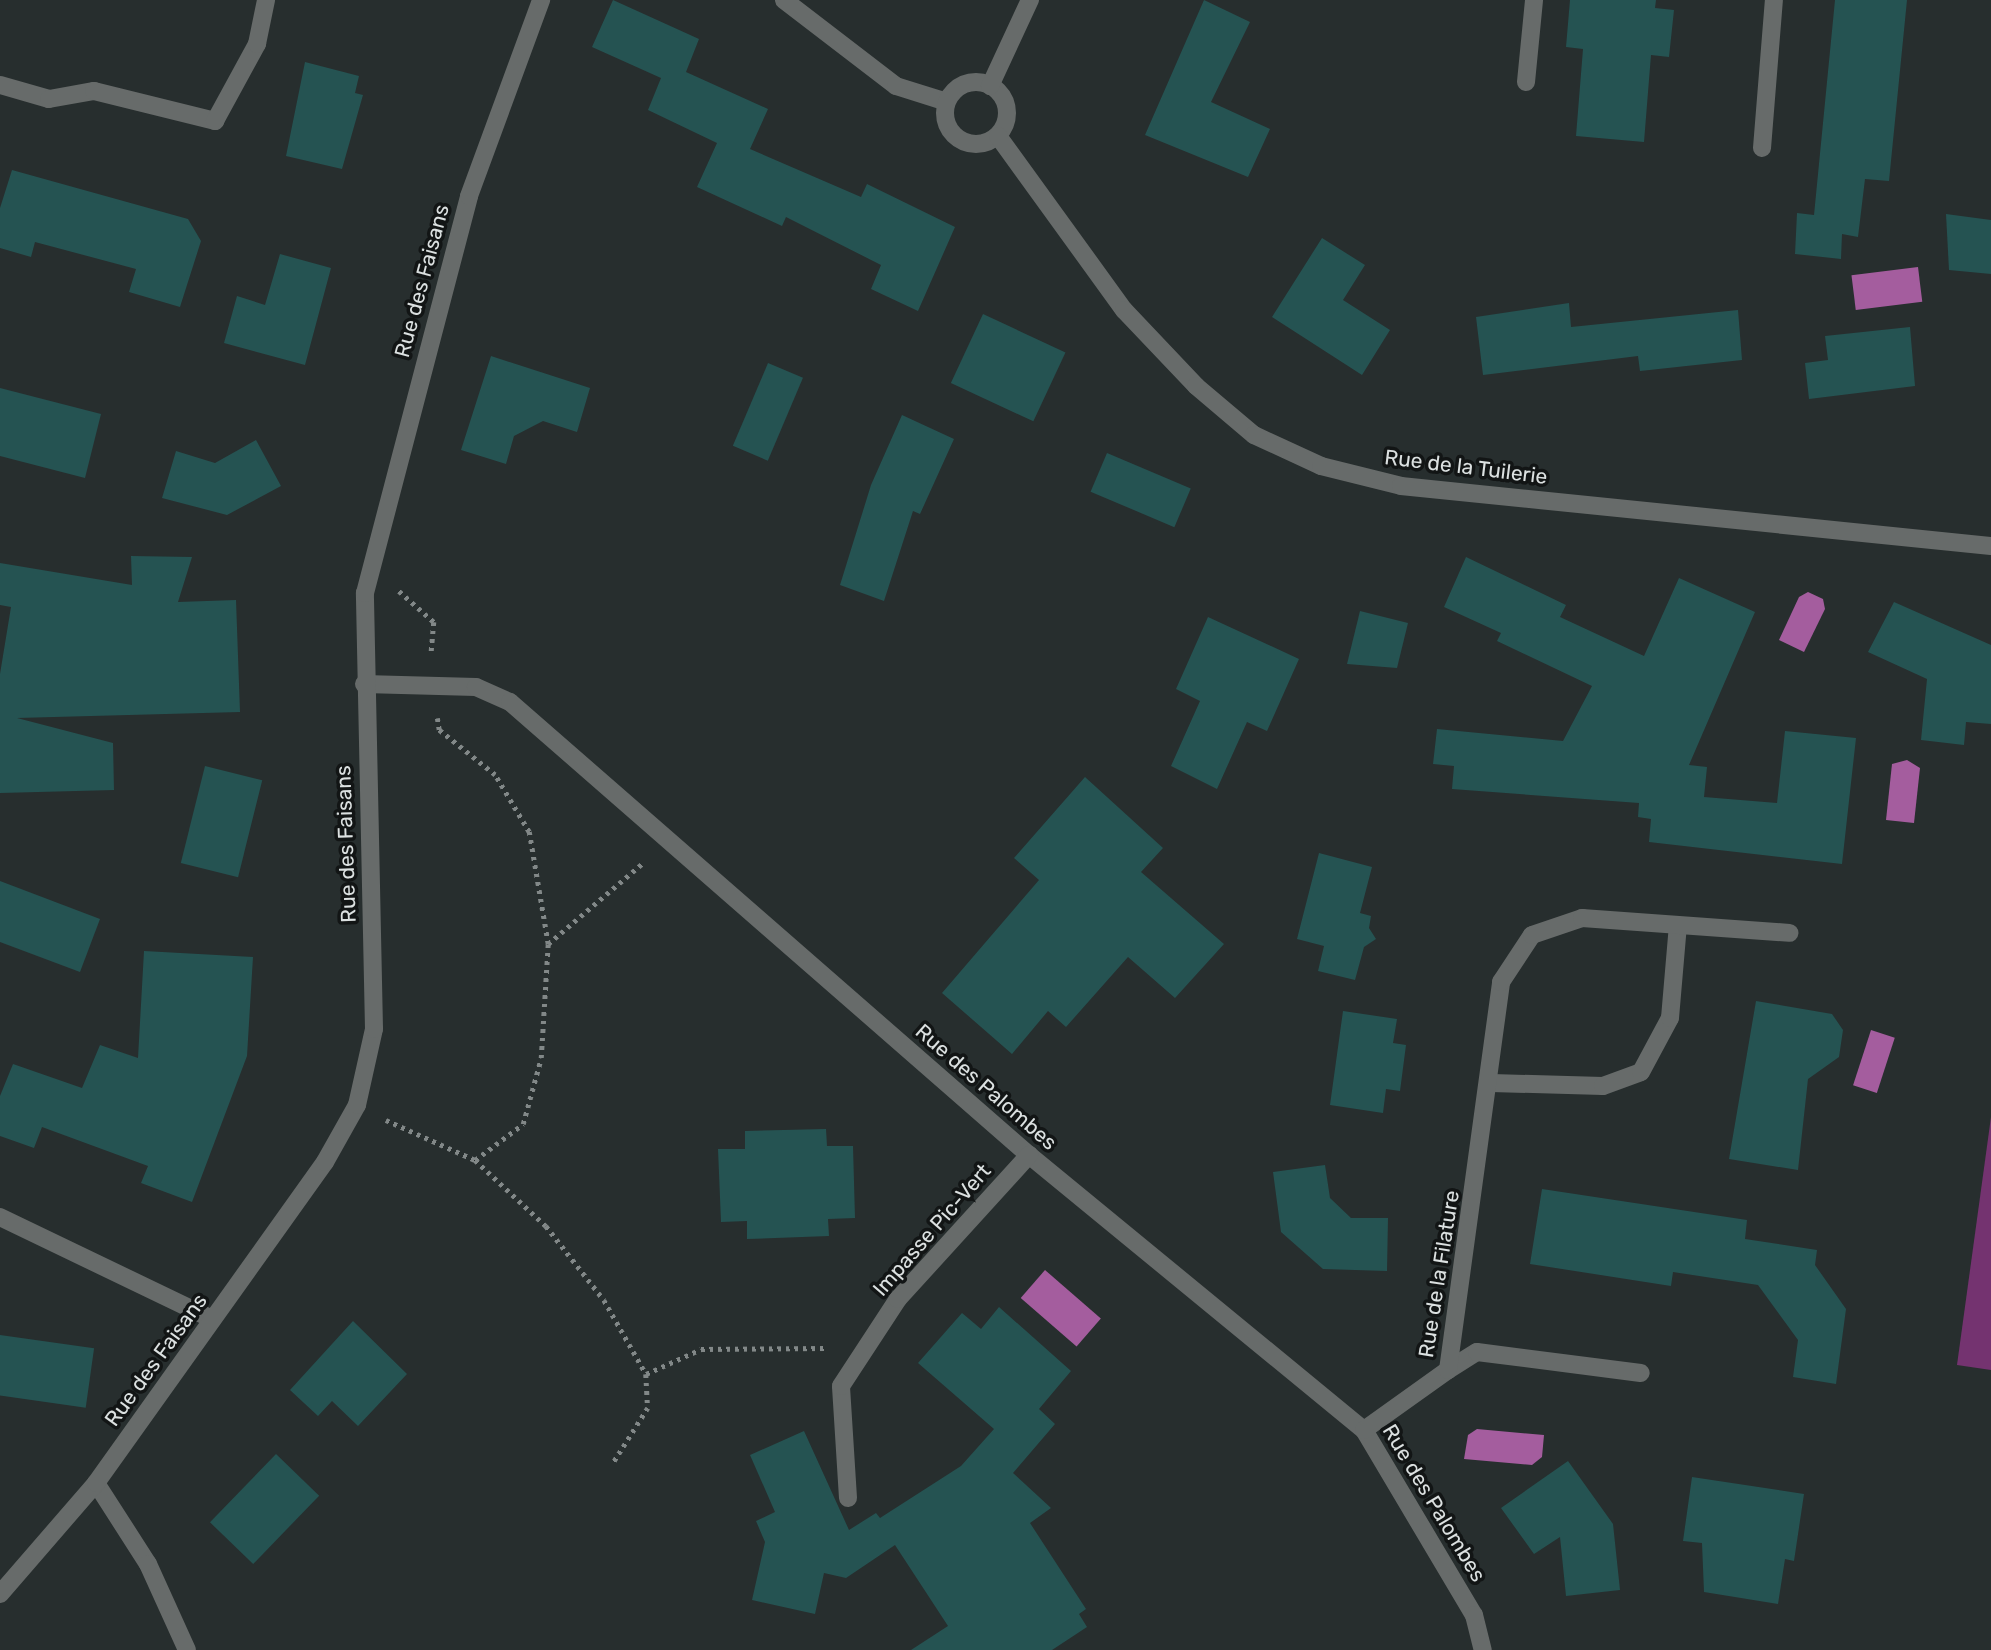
<!DOCTYPE html>
<html>
<head>
<meta charset="utf-8">
<style>
	body { margin:0 }
	#map { position:relative; width:1991px; height:1650px; overflow:hidden; background:#272e2e; font-family:Rubik,sans-serif }
	div>[style] { position:absolute }
	.green>* { inset:0; background:#743370 }
	.water>* { inset:0; background:#a45d9e; transform-origin:0 0 }
	.building>* { inset:0; background:#255352; transform-origin:0 0 }
	.path>* { height:4.5px; margin-top:-2.25px; transform-origin:0; background:repeating-linear-gradient(90deg,#828888 0 3.5px,transparent 0 8.5px) }
	.minor>* { height:18px; margin:-9px; padding:0 9px; transform-origin:9px; border-radius:9px; background:#676b6a }
	.minor>.ring { margin:-9px; padding:0; box-sizing:content-box; background:none; border:18px solid #676b6a; border-radius:50% }
	span { translate:-50% -50%; white-space:nowrap; text-align:center; line-height:1.15; -webkit-text-stroke:7px #121515; paint-order:stroke }
	.street-label { font-size:21px; color:#dce1e1 }
</style>
</head>
<body>
<div id="map">
	<div class="green">
		<i style="clip-path:polygon(1991px 1117px,1991px 1370px,1957px 1365px)"></i>
	</div>
	<div class="water">
		<i style="left:1918px;top:267px;width:35px;height:67px;rotate:83deg"></i>
		<i style="clip-path:polygon(1808px 592px,1823px 599px,1825px 609px,1804px 652px,1779px 640px,1799px 597px)"></i>
		<i style="clip-path:polygon(1907px 760px,1920px 768px,1914px 823px,1886px 820px,1892px 764px)"></i>
		<i style="left:1871px;top:1030px;width:25px;height:58px;rotate:18deg"></i>
		<i style="left:1045px;top:1270px;width:74px;height:37px;rotate:41deg"></i>
		<i style="clip-path:polygon(1477px 1429px,1544px 1435px,1542px 1457px,1532px 1465px,1464px 1459px,1468px 1435px)"></i>
	</div>
	<div class="building">
		<i style="clip-path:polygon(613px 0,699px 39px,686px 72px,768px 109px,750px 149px,861px 197px,867px 184px,955px 227px,918px 311px,871px 289px,881px 265px,786px 217px,782px 226px,697px 187px,717px 143px,648px 110px,661px 78px,592px 47px)"></i>
		<i style="clip-path:polygon(1204px 0,1250px 22px,1211px 102px,1270px 129px,1248px 177px,1145px 135px)"></i>
		<i style="clip-path:polygon(1570px 0,1656px 0,1655px 8px,1674px 10px,1669px 57px,1651px 55px,1644px 142px,1576px 136px,1583px 49px,1566px 47px)"></i>
		<i style="clip-path:polygon(1835px 0,1907px 0,1889px 181px,1865px 179px,1858px 237px,1842px 234px,1841px 259px,1795px 254px,1797px 213px,1814px 215px)"></i>
		<i style="clip-path:polygon(305px 62px,359px 76px,355px 93px,363px 95px,342px 169px,286px 156px)"></i>
		<i style="clip-path:polygon(12px 170px,188px 219px,201px 241px,180px 307px,129px 292px,136px 269px,35px 242px,31px 257px,0 248px,0 208px)"></i>
		<i style="clip-path:polygon(1946px 214px,1991px 220px,1991px 274px,1949px 270px)"></i>
		<i style="clip-path:polygon(1322px 238px,1365px 265px,1343px 300px,1390px 330px,1362px 375px,1272px 317px)"></i>
		<i style="clip-path:polygon(280px 254px,331px 268px,305px 365px,224px 343px,237px 296px,265px 305px)"></i>
		<i style="clip-path:polygon(1569px 303px,1571px 327px,1738px 310px,1742px 360px,1640px 371px,1638px 356px,1483px 375px,1476px 317px)"></i>
		<i style="left:983px;top:314px;width:91px;height:76px;rotate:25deg"></i>
		<i style="clip-path:polygon(1910px 327px,1915px 386px,1809px 399px,1805px 363px,1828px 360px,1825px 336px)"></i>
		<i style="clip-path:polygon(491px 356px,590px 388px,577px 432px,543px 421px,514px 436px,506px 464px,461px 450px)"></i>
		<i style="left:768px;top:363px;width:38px;height:90px;rotate:23deg"></i>
		<i style="clip-path:polygon(0 388px,101px 414px,85px 478px,0 456px)"></i>
		<i style="clip-path:polygon(902px 415px,954px 439px,920px 514px,913px 511px,884px 601px,840px 585px,871px 485px)"></i>
		<i style="clip-path:polygon(256px 440px,281px 486px,227px 515px,162px 498px,176px 451px,215px 463px)"></i>
		<i style="left:1107px;top:453px;width:91px;height:42px;rotate:23deg"></i>
		<i style="clip-path:polygon(131px 556px,192px 557px,178px 602px,236px 600px,240px 712px,17px 718px,113px 743px,114px 790px,0 793px,0 674px,11px 607px,0 605px,0 563px,132px 585px)"></i>
		<i style="clip-path:polygon(1466px 557px,1566px 605px,1560px 617px,1644px 656px,1679px 578px,1755px 612px,1689px 765px,1707px 767px,1704px 797px,1777px 803px,1785px 731px,1856px 738px,1842px 864px,1649px 842px,1651px 819px,1638px 817px,1639px 803px,1452px 789px,1454px 766px,1433px 764px,1437px 729px,1563px 741px,1592px 686px,1497px 641px,1501px 633px,1444px 607px)"></i>
		<i style="clip-path:polygon(1894px 602px,1991px 645px,1991px 724px,1966px 722px,1964px 745px,1921px 740px,1927px 679px,1868px 652px)"></i>
		<i style="clip-path:polygon(1360px 611px,1408px 623px,1397px 668px,1347px 664px)"></i>
		<i style="clip-path:polygon(1208px 617px,1299px 659px,1267px 731px,1247px 722px,1217px 789px,1171px 766px,1200px 701px,1176px 689px)"></i>
		<i style="left:205px;top:766px;width:59px;height:100px;rotate:14deg"></i>
		<i style="clip-path:polygon(1085px 777px,1163px 848px,1141px 872px,1224px 944px,1175px 998px,1128px 957px,1066px 1027px,1048px 1011px,1012px 1054px,942px 993px,1039px 880px,1014px 858px)"></i>
		<i style="clip-path:polygon(1319px 853px,1372px 867px,1360px 913px,1371px 916px,1369px 928px,1376px 939px,1364px 947px,1355px 980px,1318px 971px,1324px 946px,1297px 939px)"></i>
		<i style="clip-path:polygon(0 881px,100px 919px,80px 972px,0 942px)"></i>
		<i style="clip-path:polygon(144px 951px,253px 957px,247px 1056px,192px 1202px,141px 1183px,148px 1166px,42px 1127px,34px 1148px,0 1136px,0 1096px,13px 1064px,82px 1088px,100px 1045px,138px 1058px)"></i>
		<i style="clip-path:polygon(1756px 1001px,1832px 1014px,1843px 1030px,1839px 1057px,1808px 1079px,1798px 1170px,1729px 1159px)"></i>
		<i style="clip-path:polygon(1343px 1011px,1397px 1019px,1393px 1043px,1406px 1045px,1400px 1091px,1386px 1089px,1383px 1113px,1330px 1105px)"></i>
		<i style="clip-path:polygon(826px 1129px,827px 1146px,853px 1146px,855px 1218px,828px 1219px,829px 1236px,747px 1239px,747px 1221px,721px 1222px,718px 1149px,745px 1149px,745px 1131px)"></i>
		<i style="clip-path:polygon(1325px 1165px,1330px 1198px,1351px 1218px,1388px 1218px,1387px 1271px,1323px 1269px,1281px 1232px,1273px 1172px)"></i>
		<i style="clip-path:polygon(1542px 1189px,1747px 1220px,1745px 1239px,1817px 1250px,1815px 1265px,1846px 1309px,1836px 1384px,1793px 1377px,1798px 1340px,1758px 1285px,1673px 1272px,1671px 1286px,1530px 1264px)"></i>
		<i style="clip-path:polygon(999px 1307px,1071px 1371px,1039px 1409px,1055px 1424px,1013px 1473px,1051px 1508px,1030px 1523px,1086px 1609px,1079px 1614px,1087px 1627px,1052px 1650px,911px 1650px,948px 1626px,895px 1545px,846px 1578px,824px 1573px,815px 1614px,752px 1600px,765px 1542px,756px 1521px,775px 1512px,750px 1455px,804px 1431px,849px 1530px,876px 1513px,880px 1518px,961px 1466px,994px 1429px,918px 1363px,962px 1313px,981px 1329px)"></i>
		<i style="clip-path:polygon(353px 1321px,407px 1374px,358px 1426px,332px 1401px,318px 1416px,290px 1390px)"></i>
		<i style="left:0;top:1335px;width:95px;height:60px;rotate:8deg"></i>
		<i style="left:276px;top:1454px;width:60px;height:95px;rotate:44deg"></i>
		<i style="clip-path:polygon(1568px 1461px,1613px 1524px,1620px 1590px,1566px 1596px,1560px 1537px,1534px 1554px,1501px 1508px)"></i>
		<i style="clip-path:polygon(1692px 1477px,1804px 1494px,1794px 1561px,1785px 1559px,1778px 1604px,1704px 1592px,1702px 1543px,1683px 1541px)"></i>
	</div>
	<div class="path">
		<i style="left:399px;top:591px;width:47px;rotate:41.5deg"></i>
		<i style="left:434px;top:622px;width:32px;rotate:95deg"></i>
		<i style="left:548px;top:944px;width:126px;rotate:-40.5deg"></i>
		<i style="left:386px;top:1120px;width:98px;rotate:24.2deg"></i>
		<i style="left:475px;top:1160px;width:60px;rotate:-36.9deg"></i>
		<i style="left:523px;top:1124px;width:68px;rotate:-74.7deg"></i>
		<i style="left:541px;top:1058px;width:114px;rotate:-86.5deg"></i>
		<i style="left:548px;top:944px;width:114px;rotate:-99.6deg"></i>
		<i style="left:529px;top:832px;width:66px;rotate:-120.8deg"></i>
		<i style="left:495px;top:775px;width:72px;rotate:-141.2deg"></i>
		<i style="left:439px;top:730px;width:12px;rotate:-99deg"></i>
		<i style="left:475px;top:1160px;width:97px;rotate:42.9deg"></i>
		<i style="left:546px;top:1226px;width:94px;rotate:51.9deg"></i>
		<i style="left:604px;top:1300px;width:85px;rotate:60.4deg"></i>
		<i style="left:646px;top:1374px;width:34px;rotate:87deg"></i>
		<i style="left:648px;top:1408px;width:67px;rotate:122.3deg"></i>
		<i style="left:646px;top:1374px;width:60px;rotate:-24.4deg"></i>
		<i style="left:701px;top:1349px;width:125px;rotate:-0.5deg"></i>
	</div>
	<div class="minor">
		<i style="left:784px;top:0;width:141px;rotate:37.5deg"></i>
		<i style="left:896px;top:86px;width:53px;rotate:17.4deg"></i>
		<i style="left:1526px;top:82px;width:82px;rotate:-84.4deg"></i>
		<i class="ring" style="left:945px;top:82px;width:44px;height:44px"></i>
		<i style="left:0;top:85px;width:51px;rotate:15.9deg"></i>
		<i style="left:49px;top:99px;width:46px;rotate:-10.1deg"></i>
		<i style="left:94px;top:91px;width:125px;rotate:13.9deg"></i>
		<i style="left:215px;top:121px;width:88px;rotate:-61.4deg"></i>
		<i style="left:257px;top:44px;width:45px;rotate:-78.4deg"></i>
		<i style="left:990px;top:86px;width:95px;rotate:-65.1deg"></i>
		<i style="left:998px;top:136px;width:215px;rotate:54.1deg"></i>
		<i style="left:1124px;top:310px;width:105px;rotate:46.5deg"></i>
		<i style="left:1196px;top:386px;width:76px;rotate:40.2deg"></i>
		<i style="left:1254px;top:435px;width:74px;rotate:24.8deg"></i>
		<i style="left:1321px;top:466px;width:82px;rotate:14deg"></i>
		<i style="left:1401px;top:486px;width:593px;rotate:5.81deg"></i>
		<i style="left:1762px;top:148px;width:148px;rotate:-85.4deg"></i>
		<i style="left:364px;top:684px;width:112px;rotate:1.5deg"></i>
		<i style="left:476px;top:687px;width:37px;rotate:24deg"></i>
		<i style="left:510px;top:702px;width:689px;rotate:41.12deg"></i>
		<i style="left:1029px;top:1155px;width:433px;rotate:39.4deg"></i>
		<i style="left:1364px;top:1430px;width:215px;rotate:59.3deg"></i>
		<i style="left:1474px;top:1615px;width:36px;rotate:76deg"></i>
		<i style="left:1491px;top:1083px;width:112px;rotate:1.5deg"></i>
		<i style="left:1603px;top:1086px;width:40px;rotate:-20.2deg"></i>
		<i style="left:1641px;top:1072px;width:61px;rotate:-61.8deg"></i>
		<i style="left:1670px;top:1018px;width:93px;rotate:-85.1deg"></i>
		<i style="left:0;top:1217px;width:235px;rotate:25.7deg"></i>
		<i style="left:1448px;top:1370px;width:34px;rotate:-32deg"></i>
		<i style="left:1477px;top:1352px;width:165px;rotate:7.3deg"></i>
		<i style="left:1364px;top:1430px;width:103px;rotate:-35.5deg"></i>
		<i style="left:1448px;top:1370px;width:392px;rotate:-82.2deg"></i>
		<i style="left:1501px;top:982px;width:56px;rotate:-56.6deg"></i>
		<i style="left:1532px;top:935px;width:53px;rotate:-18.8deg"></i>
		<i style="left:1582px;top:918px;width:208px;rotate:4.1deg"></i>
		<i style="left:96px;top:1483px;width:96px;rotate:57.3deg"></i>
		<i style="left:148px;top:1564px;width:94px;rotate:65.6deg"></i>
		<i style="left:848px;top:1498px;width:112px;rotate:-93.6deg"></i>
		<i style="left:841px;top:1386px;width:104px;rotate:-56.8deg"></i>
		<i style="left:898px;top:1299px;width:195px;rotate:-47.7deg"></i>
		<i style="left:0;top:1594px;width:147px;rotate:-49.1deg"></i>
		<i style="left:96px;top:1483px;width:394px;rotate:-54.5deg"></i>
		<i style="left:325px;top:1162px;width:65px;rotate:-60.7deg"></i>
		<i style="left:357px;top:1105px;width:78px;rotate:-77.4deg"></i>
		<i style="left:374px;top:1029px;width:436px;rotate:-91.2deg"></i>
		<i style="left:365px;top:593px;width:410px;rotate:-75.3deg"></i>
		<i style="left:469px;top:196px;width:209px;rotate:-69.8deg"></i>
	</div>
	<div class="street-label">
		<span style="left:422px;top:281px;rotate:-75deg">Rue des Faisans</span>
		<span style="left:1466px;top:467px;rotate:7deg">Rue de la Tuilerie</span>
		<span style="left:346px;top:844px;rotate:-92deg">Rue des Faisans</span>
		<span style="left:986px;top:1087px;rotate:41deg">Rue des Palombes</span>
		<span style="left:932px;top:1230px;rotate:-49deg">Impasse Pic-Vert</span>
		<span style="left:1439px;top:1274px;rotate:-81deg">Rue de la Filature</span>
		<span style="left:156px;top:1360px;rotate:-54deg">Rue des Faisans</span>
		<span style="left:1434px;top:1503px;rotate:59deg">Rue des Palombes</span>
	</div>
</div>
</body>
</html>
